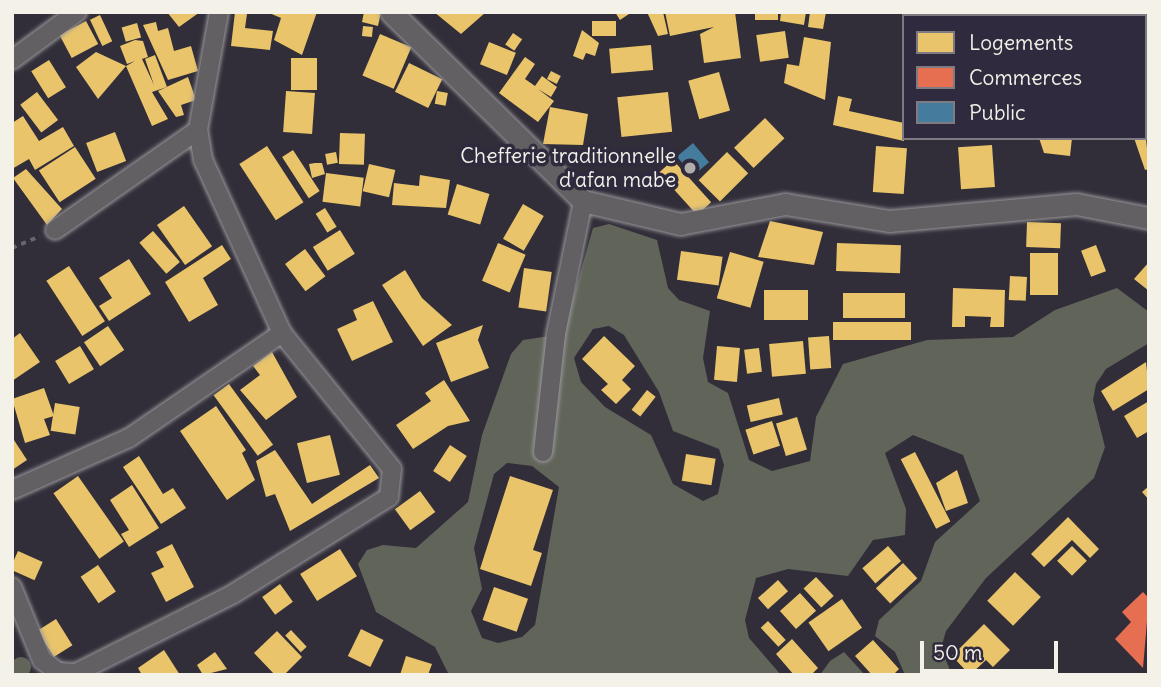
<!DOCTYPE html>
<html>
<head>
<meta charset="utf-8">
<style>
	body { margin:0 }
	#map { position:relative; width:1161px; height:687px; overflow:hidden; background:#312e39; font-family:Delius,sans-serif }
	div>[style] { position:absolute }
	.green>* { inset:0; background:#606459 }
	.round { border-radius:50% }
	.homes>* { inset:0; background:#e9c46a; transform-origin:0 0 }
	.shops>* { inset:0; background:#e76f51 }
	.public>* { inset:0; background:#457b9d; transform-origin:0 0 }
	.path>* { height:3.5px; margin-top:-1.75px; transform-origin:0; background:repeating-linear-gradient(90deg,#68666b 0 5px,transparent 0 10px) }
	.roads { filter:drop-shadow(0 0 2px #9a989b) drop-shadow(0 0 2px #9a989b) }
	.minor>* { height:18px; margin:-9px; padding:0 9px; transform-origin:9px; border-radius:9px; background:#626063 }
	.tertiary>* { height:21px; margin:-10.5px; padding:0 10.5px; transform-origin:10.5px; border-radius:10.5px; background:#626063 }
	.dots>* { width:19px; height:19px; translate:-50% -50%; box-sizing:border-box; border:4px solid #2f2a3d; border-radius:50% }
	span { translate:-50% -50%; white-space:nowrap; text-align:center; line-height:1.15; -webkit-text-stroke:7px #2f2a3d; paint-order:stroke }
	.poi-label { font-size:21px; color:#f4f1e8 }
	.right { translate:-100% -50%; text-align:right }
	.frame { position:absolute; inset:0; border:14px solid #f4f1e8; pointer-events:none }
	.legend { position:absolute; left:902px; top:14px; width:245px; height:126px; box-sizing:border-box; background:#2f2a3d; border:2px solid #7e7a81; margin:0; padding:9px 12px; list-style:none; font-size:21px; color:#f4f1e8 }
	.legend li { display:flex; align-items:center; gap:14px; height:35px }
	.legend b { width:35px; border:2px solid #7e7a81 }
	.scale { position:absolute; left:920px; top:641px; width:138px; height:32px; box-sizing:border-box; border:4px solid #f4f1e8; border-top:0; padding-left:9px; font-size:21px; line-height:24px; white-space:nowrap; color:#f4f1e8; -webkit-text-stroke:5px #2f2a3d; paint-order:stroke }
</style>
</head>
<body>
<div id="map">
	<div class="green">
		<i style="clip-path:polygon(evenodd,609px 224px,657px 240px,668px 288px,679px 300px,710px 311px,703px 358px,708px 382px,728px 393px,749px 460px,772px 471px,810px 461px,816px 417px,843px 364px,927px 340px,1013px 337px,1055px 310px,1117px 288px,1149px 312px,1149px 343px,1106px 369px,1096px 384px,1093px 400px,1105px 447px,1094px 478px,986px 578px,946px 631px,941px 648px,952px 675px,905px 675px,895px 652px,875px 636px,879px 620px,921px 581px,935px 542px,980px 501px,963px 455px,913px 435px,885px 453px,906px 509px,905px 535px,873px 540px,848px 576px,788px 569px,756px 578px,745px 620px,749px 638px,781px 675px,449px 675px,435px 647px,376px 612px,358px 564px,367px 550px,383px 545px,416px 548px,468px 502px,482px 435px,511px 354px,523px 340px,563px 334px,593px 228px,609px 224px,609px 326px,624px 335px,659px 392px,673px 431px,719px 449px,724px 465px,718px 494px,703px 501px,673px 484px,651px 435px,605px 407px,581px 382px,574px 358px,593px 329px,609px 326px,609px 224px,507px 463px,532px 466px,559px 487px,535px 625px,522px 637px,498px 643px,482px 638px,471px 611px,482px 589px,474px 548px,494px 474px,507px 463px)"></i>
		<i style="clip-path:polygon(844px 652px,865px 675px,820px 675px,830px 661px)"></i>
		<i class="round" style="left:11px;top:657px;width:20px;height:20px"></i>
	</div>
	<div class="homes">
		<i style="clip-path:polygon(167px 12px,200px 12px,179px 27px)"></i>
		<i style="clip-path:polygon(235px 12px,247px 14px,245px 28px,273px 31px,270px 50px,231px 46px)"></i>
		<i style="clip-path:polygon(267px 12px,317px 12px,302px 55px,274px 40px,281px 18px)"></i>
		<i style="clip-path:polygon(364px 12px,381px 12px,378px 26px,362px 22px)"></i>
		<i style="clip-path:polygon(434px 12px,486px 12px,461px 34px)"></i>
		<i style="clip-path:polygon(615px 12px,632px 12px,620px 20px)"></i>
		<i style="clip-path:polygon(647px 12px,663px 12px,668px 34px,658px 36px)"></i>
		<i style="clip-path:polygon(665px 12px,735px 12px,741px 58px,704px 63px,700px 34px,714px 27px,670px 36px)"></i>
		<i style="left:755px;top:12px;width:23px;height:8px"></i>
		<i style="clip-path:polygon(781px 12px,806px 12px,804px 25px,780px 21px)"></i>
		<i style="clip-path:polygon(810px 12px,826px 12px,823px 29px,808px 27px)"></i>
		<i style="clip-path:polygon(926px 12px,948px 12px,925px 16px)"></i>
		<i style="clip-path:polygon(1034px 12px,1071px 12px,1069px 16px)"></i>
		<i style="left:100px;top:15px;width:29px;height:11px;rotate:65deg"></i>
		<i style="left:86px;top:21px;width:26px;height:30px;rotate:62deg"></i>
		<i style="left:592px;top:21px;width:24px;height:15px"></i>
		<i style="clip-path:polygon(156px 22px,158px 31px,168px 28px,174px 51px,191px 46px,198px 71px,168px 80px,143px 25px)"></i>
		<i style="left:137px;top:23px;width:15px;height:16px;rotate:74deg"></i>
		<i style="left:363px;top:26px;width:10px;height:10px;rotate:6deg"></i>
		<i style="clip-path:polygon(582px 30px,599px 43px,595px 56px,586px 53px,583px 60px,573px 56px)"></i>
		<i style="left:785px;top:31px;width:27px;height:29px;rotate:82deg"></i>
		<i style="left:513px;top:33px;width:11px;height:14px;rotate:34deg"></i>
		<i style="left:380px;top:34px;width:34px;height:45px;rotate:23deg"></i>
		<i style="clip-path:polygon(804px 37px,831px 42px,825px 100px,784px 83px,787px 64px,799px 66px)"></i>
		<i style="clip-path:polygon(135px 40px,143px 41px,148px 57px,142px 59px,154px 85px,145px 59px,155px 55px,167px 87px,152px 92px,168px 119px,152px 126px,126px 66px,135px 61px,127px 64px,120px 46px)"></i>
		<i style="left:489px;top:42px;width:29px;height:24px;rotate:22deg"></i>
		<i style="left:651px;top:45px;width:25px;height:42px;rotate:85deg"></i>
		<i style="clip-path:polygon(96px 52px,126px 66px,98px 99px,76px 67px)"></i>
		<i style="clip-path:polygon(525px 57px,535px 64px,525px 79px,535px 86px,542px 76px,557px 87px,551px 97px,538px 89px,554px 101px,538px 122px,499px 93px)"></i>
		<i style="left:291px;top:58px;width:26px;height:32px"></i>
		<i style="left:49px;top:60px;width:32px;height:21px;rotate:58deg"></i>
		<i style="left:409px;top:63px;width:37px;height:32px;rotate:26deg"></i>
		<i style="left:551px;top:71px;width:11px;height:9px;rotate:27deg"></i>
		<i style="left:719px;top:72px;width:40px;height:32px;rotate:74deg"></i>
		<i style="clip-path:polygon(188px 77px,196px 100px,181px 105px,184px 115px,176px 117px,158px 91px)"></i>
		<i style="left:286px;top:91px;width:29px;height:41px;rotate:4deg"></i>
		<i style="left:437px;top:91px;width:11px;height:13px;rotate:10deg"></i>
		<i style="left:37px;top:92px;width:35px;height:21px;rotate:53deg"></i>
		<i style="left:668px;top:92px;width:40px;height:51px;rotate:84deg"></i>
		<i style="clip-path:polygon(838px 96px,852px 99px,849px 111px,904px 123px,904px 141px,833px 125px)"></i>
		<i style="left:1149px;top:102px;width:27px;height:4px;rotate:90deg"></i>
		<i style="clip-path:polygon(550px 107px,588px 114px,583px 145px,543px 144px)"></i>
		<i style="clip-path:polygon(23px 116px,39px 141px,63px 127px,74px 146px,35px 170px,29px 159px,12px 169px,12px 123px)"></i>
		<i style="left:765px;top:118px;width:28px;height:43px;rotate:46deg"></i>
		<i style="left:115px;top:132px;width:31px;height:31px;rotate:69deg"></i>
		<i style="left:340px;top:133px;width:25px;height:31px;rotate:2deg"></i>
		<i style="clip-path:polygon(1039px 138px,1072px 138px,1070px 156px,1044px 153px)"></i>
		<i style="clip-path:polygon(1134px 138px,1146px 138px,1149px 169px,1145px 170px)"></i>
		<i style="left:992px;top:145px;width:42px;height:34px;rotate:86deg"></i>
		<i style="left:267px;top:146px;width:67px;height:33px;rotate:57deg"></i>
		<i style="left:876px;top:146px;width:31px;height:46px;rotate:4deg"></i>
		<i style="left:75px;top:147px;width:38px;height:43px;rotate:57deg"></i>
		<i style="left:293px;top:150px;width:49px;height:13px;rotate:57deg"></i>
		<i style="left:336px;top:152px;width:11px;height:11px;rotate:80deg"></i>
		<i style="left:727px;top:152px;width:30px;height:40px;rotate:45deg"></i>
		<i style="left:673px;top:160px;width:57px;height:19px;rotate:48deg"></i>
		<i style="clip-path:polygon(315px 163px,322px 163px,325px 174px,312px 178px,309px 164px)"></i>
		<i style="left:369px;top:164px;width:27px;height:28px;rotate:13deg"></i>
		<i style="clip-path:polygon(26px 169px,62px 209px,47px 225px,13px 178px)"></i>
		<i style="left:326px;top:173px;width:38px;height:29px;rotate:7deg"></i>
		<i style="clip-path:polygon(420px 175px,450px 180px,446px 208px,392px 205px,394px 183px,419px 186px)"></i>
		<i style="left:457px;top:184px;width:34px;height:32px;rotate:17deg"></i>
		<i style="left:523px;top:204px;width:24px;height:40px;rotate:30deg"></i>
		<i style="left:184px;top:206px;width:49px;height:33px;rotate:55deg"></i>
		<i style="left:325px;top:208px;width:22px;height:11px;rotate:58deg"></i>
		<i style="clip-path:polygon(770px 221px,823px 232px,814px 265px,758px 257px)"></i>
		<i style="left:1027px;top:222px;width:34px;height:25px;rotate:2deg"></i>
		<i style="left:340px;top:230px;width:28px;height:32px;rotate:58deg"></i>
		<i style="left:153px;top:231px;width:41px;height:18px;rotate:49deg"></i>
		<i style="left:498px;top:243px;width:30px;height:41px;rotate:23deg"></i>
		<i style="left:837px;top:243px;width:64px;height:28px;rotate:2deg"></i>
		<i style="clip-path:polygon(222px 245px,231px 259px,203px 278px,218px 305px,189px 322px,165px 282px)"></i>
		<i style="left:1096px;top:245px;width:28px;height:16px;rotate:69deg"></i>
		<i style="left:305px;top:249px;width:34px;height:25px;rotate:53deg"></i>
		<i style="left:681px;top:251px;width:42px;height:29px;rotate:8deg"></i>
		<i style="left:730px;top:252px;width:35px;height:48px;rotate:16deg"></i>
		<i style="left:1030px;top:253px;width:28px;height:42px"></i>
		<i style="clip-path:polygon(129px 259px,151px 294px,109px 321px,99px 306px,112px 298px,99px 278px)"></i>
		<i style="clip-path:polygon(1149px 262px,1149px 291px,1134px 279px)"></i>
		<i style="left:69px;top:266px;width:66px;height:27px;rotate:57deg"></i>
		<i style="left:524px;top:268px;width:28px;height:40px;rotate:8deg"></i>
		<i style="clip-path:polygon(405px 270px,422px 298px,452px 325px,423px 346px,382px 285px)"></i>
		<i style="left:1010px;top:276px;width:17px;height:24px;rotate:3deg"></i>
		<i style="clip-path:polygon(953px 288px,1005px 290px,1004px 327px,990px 327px,991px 317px,965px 316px,965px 327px,952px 327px)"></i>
		<i style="left:764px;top:290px;width:44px;height:30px"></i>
		<i style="left:843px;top:293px;width:62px;height:25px"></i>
		<i style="clip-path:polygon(373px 301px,393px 342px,352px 361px,337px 329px,357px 320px,353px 310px)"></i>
		<i style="left:833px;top:322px;width:78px;height:18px"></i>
		<i style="clip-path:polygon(483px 325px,478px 340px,489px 368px,451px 382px,436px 343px)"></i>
		<i style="left:108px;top:326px;width:29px;height:29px;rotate:56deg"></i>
		<i style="clip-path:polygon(20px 333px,40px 362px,12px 381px,12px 339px)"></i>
		<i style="clip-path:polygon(604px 336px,635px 366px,622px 380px,631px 389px,616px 404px,601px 390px,608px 384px,582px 359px)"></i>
		<i style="left:829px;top:336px;width:32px;height:21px;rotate:86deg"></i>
		<i style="left:803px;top:341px;width:33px;height:34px;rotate:85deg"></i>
		<i style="left:80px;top:346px;width:27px;height:29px;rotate:59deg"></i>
		<i style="left:717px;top:346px;width:23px;height:34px;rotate:5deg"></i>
		<i style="left:759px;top:348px;width:24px;height:15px;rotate:83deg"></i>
		<i style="clip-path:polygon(272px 352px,297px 397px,266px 420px,240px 390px,260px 375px,253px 366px)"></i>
		<i style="clip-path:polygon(1146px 362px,1149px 389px,1113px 411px,1101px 391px)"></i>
		<i style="clip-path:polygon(444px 380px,470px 421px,448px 426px,413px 449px,396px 425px,431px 401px,425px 393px)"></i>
		<i style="left:229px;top:384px;width:75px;height:19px;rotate:54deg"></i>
		<i style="clip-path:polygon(44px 388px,54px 416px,44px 419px,50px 435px,25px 443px,12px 399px)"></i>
		<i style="left:647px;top:390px;width:11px;height:25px;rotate:38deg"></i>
		<i style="left:779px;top:398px;width:17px;height:33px;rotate:77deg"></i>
		<i style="clip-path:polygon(1149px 401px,1149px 431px,1137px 438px,1124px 416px)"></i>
		<i style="left:55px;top:403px;width:25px;height:28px;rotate:9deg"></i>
		<i style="clip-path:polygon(216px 406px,246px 450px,242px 453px,255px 480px,227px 500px,180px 431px)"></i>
		<i style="left:797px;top:417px;width:34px;height:22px;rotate:73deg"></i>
		<i style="left:772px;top:421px;width:26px;height:28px;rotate:72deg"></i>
		<i style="left:330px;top:435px;width:41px;height:34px;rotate:76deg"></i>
		<i style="clip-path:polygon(12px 437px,27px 460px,12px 470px)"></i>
		<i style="left:450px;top:445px;width:20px;height:31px;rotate:33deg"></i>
		<i style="clip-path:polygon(275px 450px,312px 504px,370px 465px,379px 478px,290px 531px,275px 494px,266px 497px,256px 461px)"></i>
		<i style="left:915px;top:452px;width:78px;height:16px;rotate:63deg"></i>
		<i style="left:686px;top:454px;width:30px;height:27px;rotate:9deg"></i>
		<i style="clip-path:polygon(139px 456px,163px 494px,173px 488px,186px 508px,161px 524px,123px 467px)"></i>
		<i style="clip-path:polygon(957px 470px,968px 503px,946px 511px,936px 483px)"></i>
		<i style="left:78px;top:476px;width:80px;height:30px;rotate:55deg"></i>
		<i style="clip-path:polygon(510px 476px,553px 490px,533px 550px,542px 553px,531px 586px,480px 569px)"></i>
		<i style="clip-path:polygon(132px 485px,159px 528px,129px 547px,121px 534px,129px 530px,110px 500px)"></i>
		<i style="clip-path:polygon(1149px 486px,1149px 500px,1142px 492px)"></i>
		<i style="left:420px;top:491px;width:26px;height:31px;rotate:54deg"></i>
		<i style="clip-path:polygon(1068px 517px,1099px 549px,1090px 558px,1072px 540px,1044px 567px,1031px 554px)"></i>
		<i style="clip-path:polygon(172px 544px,194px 587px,166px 602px,151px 573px,164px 567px,156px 552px)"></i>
		<i style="left:888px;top:546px;width:20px;height:34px;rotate:49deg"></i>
		<i style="left:1072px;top:546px;width:21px;height:21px;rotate:45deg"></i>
		<i style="left:340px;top:549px;width:32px;height:47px;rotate:58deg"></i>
		<i style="left:18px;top:551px;width:27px;height:20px;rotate:24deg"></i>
		<i style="left:903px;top:563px;width:21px;height:37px;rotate:47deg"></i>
		<i style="left:98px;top:565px;width:32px;height:21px;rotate:56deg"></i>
		<i style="left:1015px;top:572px;width:36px;height:40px;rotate:44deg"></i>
		<i style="left:816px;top:577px;width:26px;height:17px;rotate:47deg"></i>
		<i style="left:778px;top:580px;width:15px;height:27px;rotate:48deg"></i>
		<i style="left:280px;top:584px;width:22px;height:22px;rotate:54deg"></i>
		<i style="left:494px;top:587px;width:36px;height:35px;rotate:19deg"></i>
		<i style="left:800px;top:593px;width:24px;height:27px;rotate:48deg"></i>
		<i style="left:842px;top:599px;width:35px;height:41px;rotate:55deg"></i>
		<i style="left:56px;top:619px;width:31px;height:22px;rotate:58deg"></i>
		<i style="left:768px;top:621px;width:26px;height:10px;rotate:47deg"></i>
		<i style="clip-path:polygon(984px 624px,1010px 650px,993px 667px,986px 660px,970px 675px,952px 656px)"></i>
		<i style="left:361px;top:629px;width:25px;height:30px;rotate:26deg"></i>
		<i style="left:291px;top:630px;width:23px;height:8px;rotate:47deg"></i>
		<i style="clip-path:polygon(277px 631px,302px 657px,284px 675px,275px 675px,254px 653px)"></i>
		<i style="clip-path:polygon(792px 639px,818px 668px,811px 675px,794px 675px,776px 654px)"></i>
		<i style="clip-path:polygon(873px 640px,899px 669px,893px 675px,872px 675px,855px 656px)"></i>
		<i style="clip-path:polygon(164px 650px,180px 675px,142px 675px,138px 668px)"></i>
		<i style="clip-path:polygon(215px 652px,227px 669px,203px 675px,197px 665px)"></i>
		<i style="clip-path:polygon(406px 656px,432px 664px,428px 675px,400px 675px)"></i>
	</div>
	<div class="shops">
		<i style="clip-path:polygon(1143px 592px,1149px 598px,1143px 668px,1115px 639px,1131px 622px,1122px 612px)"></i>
	</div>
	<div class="public">
		<i style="left:693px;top:143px;width:25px;height:21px;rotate:50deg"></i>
	</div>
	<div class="path">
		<i style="left:12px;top:248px;width:30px;rotate:-23deg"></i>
	</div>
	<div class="roads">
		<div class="minor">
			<i style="left:12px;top:60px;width:81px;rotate:-36.4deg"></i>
			<i style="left:55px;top:230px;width:174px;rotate:-35deg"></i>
			<i style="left:543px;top:452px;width:119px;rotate:-83.7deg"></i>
			<i style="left:556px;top:334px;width:136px;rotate:-78.5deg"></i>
			<i style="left:12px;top:490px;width:128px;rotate:-24deg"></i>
			<i style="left:129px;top:438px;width:186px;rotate:-34.5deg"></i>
			<i style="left:282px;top:333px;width:190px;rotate:-114.5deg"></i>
			<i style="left:203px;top:160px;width:30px;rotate:-99deg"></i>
			<i style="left:198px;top:130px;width:120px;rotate:-79.9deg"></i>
			<i style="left:12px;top:587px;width:79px;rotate:67.7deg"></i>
			<i style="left:42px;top:660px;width:20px;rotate:37deg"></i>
			<i style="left:58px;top:672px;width:18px;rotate:3deg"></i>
			<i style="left:76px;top:673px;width:176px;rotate:-26.7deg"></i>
			<i style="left:233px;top:594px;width:184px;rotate:-31.9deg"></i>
			<i style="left:389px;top:497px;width:28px;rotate:-84deg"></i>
			<i style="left:392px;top:469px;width:175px;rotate:-129deg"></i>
		</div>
		<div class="tertiary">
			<i style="left:391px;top:12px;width:269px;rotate:44.5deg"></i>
			<i style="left:583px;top:201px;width:100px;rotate:13.3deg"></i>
			<i style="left:680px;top:224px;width:107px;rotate:-10.8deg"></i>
			<i style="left:785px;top:204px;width:105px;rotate:9.3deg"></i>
			<i style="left:889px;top:221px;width:188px;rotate:-5.2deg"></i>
			<i style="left:1076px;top:204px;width:74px;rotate:10.9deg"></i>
		</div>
	</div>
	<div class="dots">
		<i style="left:690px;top:168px;background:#b0adab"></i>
	</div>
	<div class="poi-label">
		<span class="right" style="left:676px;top:168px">Chefferie traditionnelle<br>d'afan mabe</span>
	</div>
	<div class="frame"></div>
	<ul class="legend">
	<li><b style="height:19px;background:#e9c46a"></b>Logements</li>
	<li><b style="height:19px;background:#e76f51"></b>Commerces</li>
	<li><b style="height:19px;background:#457b9d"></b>Public</li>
	</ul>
	<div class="scale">50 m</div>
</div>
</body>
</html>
